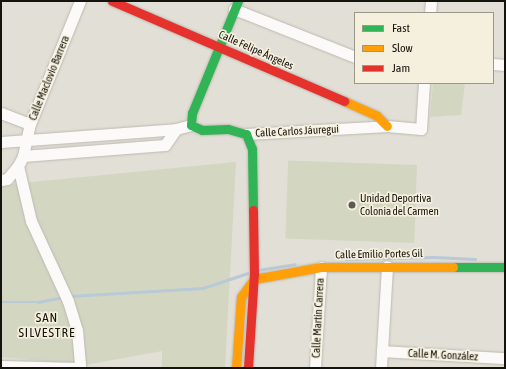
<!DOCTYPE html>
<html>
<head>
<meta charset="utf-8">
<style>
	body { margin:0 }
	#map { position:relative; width:506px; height:369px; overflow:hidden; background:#e2dfd6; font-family:"Asap Condensed",sans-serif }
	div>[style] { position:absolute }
	.green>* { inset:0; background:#d3d7c2; transform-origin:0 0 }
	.stream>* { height:2.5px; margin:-1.25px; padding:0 1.25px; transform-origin:1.25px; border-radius:1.25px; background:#b8c9d7 }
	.roads { filter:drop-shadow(0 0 1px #bcb9b2) drop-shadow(0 0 1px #bcb9b2) }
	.street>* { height:11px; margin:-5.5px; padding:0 5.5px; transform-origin:5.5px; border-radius:5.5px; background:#fbfaf9 }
	.fast>* { height:9px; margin:-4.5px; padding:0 4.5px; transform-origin:4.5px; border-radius:4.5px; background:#30b455 }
	.slow>* { height:9px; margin:-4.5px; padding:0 4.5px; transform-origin:4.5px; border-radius:4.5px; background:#ff9f0a }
	.jam>* { height:9px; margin:-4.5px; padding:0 4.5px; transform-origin:4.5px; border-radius:4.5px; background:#e5322d }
	.dots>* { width:11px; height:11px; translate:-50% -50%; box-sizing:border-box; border:2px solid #f5efdd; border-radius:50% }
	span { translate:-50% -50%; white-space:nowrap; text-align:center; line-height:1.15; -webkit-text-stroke:3.5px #f5efdd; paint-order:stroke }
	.street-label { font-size:11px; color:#15130d }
	.poi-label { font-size:11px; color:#15130d }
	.left { translate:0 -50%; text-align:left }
	.quarter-label { font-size:13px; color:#15130d; letter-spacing:1px }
	.frame { position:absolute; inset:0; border:2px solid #15130d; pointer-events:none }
	.legend { position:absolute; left:354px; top:12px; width:140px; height:72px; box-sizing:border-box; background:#f5efdd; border:1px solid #9b978a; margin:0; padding:5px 7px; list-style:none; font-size:12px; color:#15130d }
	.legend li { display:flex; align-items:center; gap:8px; height:20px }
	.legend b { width:20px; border:1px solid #9b978a }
</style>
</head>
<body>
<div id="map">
	<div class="green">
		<i style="clip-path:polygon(433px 83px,465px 83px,461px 115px,430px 117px)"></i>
		<i style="clip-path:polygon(236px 162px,225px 368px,162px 368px,162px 351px,85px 365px,1px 357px,1px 185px)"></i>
		<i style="left:417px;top:165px;width:78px;height:129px;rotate:92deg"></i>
	</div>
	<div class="stream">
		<i style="left:346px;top:259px;width:88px;rotate:-1.3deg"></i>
		<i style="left:434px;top:257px;width:41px;rotate:2.8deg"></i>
		<i style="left:258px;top:270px;width:37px;rotate:-9deg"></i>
		<i style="left:70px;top:296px;width:133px;rotate:-3.4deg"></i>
		<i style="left:203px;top:288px;width:47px;rotate:-18.4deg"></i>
		<i style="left:1px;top:302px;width:37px"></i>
		<i style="left:38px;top:302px;width:25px;rotate:-11deg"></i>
	</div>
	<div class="roads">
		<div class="street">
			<i style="left:234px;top:9px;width:130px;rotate:21.6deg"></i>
			<i style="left:430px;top:13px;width:12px;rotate:-85deg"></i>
			<i style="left:493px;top:64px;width:12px;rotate:5deg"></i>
			<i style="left:1px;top:113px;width:31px;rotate:21deg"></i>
			<i style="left:246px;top:134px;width:141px;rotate:-3.2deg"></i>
			<i style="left:387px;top:126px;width:34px;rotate:5deg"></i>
			<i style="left:421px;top:129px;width:46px;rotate:-86.3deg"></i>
			<i style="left:1px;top:142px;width:175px;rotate:-4.2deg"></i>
			<i style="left:176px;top:129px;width:16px;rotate:-15deg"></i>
			<i style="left:23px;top:156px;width:142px;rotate:-4.4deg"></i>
			<i style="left:165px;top:145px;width:19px;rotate:-55deg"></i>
			<i style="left:18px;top:166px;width:57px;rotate:76.7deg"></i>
			<i style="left:31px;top:221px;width:88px;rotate:65.2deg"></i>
			<i style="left:68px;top:301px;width:30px;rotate:73deg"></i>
			<i style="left:77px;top:330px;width:38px;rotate:85deg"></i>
			<i style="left:1px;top:180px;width:6px;rotate:-9deg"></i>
			<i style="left:7px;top:179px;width:17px;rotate:-50deg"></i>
			<i style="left:18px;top:166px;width:11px;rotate:-63deg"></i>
			<i style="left:23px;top:156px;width:33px;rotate:-78deg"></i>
			<i style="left:30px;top:124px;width:133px;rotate:-67.9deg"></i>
			<i style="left:382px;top:351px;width:123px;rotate:3.3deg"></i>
			<i style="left:1px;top:366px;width:79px;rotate:1.5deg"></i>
			<i style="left:315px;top:368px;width:101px;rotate:-86.6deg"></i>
			<i style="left:381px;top:368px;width:102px;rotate:-86.6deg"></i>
		</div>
		<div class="fast">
			<i style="left:238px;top:1px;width:121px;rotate:112.3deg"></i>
			<i style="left:192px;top:113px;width:12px;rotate:95deg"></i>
			<i style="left:191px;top:125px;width:12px;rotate:24deg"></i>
			<i style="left:202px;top:130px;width:26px;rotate:-2deg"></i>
			<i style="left:228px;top:129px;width:19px;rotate:16deg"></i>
			<i style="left:246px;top:134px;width:16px;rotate:68deg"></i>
			<i style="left:252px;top:149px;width:61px;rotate:89.1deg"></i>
			<i style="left:453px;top:267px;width:52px"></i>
		</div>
		<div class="slow">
			<i style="left:344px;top:101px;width:36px;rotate:24deg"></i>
			<i style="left:377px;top:116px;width:14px;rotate:45deg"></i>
			<i style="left:236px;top:368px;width:71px;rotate:-86deg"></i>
			<i style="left:241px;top:297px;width:22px;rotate:-54deg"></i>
			<i style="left:254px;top:279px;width:68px;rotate:-10.2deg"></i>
			<i style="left:321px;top:267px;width:132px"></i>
		</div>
		<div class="jam">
			<i style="left:112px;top:1px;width:253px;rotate:23.3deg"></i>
			<i style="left:248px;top:368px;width:95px;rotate:-86.4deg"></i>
			<i style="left:254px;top:273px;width:63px;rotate:-90.9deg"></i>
		</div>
	</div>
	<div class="dots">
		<i style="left:352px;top:205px;background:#5d5a53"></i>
	</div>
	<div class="street-label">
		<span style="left:256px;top:50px;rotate:24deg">Calle Felipe Ángeles</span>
		<span style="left:49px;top:78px;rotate:-68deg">Calle Maclovio Barrera</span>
		<span style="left:297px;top:131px;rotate:-3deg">Calle Carlos Jáuregui</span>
		<span style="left:379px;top:254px;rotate:-1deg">Calle Emilio Portes Gil</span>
		<span style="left:318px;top:318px;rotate:-87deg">Calle Martín Carrera</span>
		<span style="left:443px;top:355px;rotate:3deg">Calle M. González</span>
	</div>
	<div class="poi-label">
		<span class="left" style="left:360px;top:205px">Unidad Deportiva<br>Colonia del Carmen</span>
	</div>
	<div class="quarter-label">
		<span style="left:47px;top:326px">SAN<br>SILVESTRE</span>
	</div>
	<div class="frame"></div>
	<ul class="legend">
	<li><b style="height:5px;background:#30b455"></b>Fast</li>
	<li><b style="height:5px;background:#ff9f0a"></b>Slow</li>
	<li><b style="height:5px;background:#e5322d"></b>Jam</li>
	</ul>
</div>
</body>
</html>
